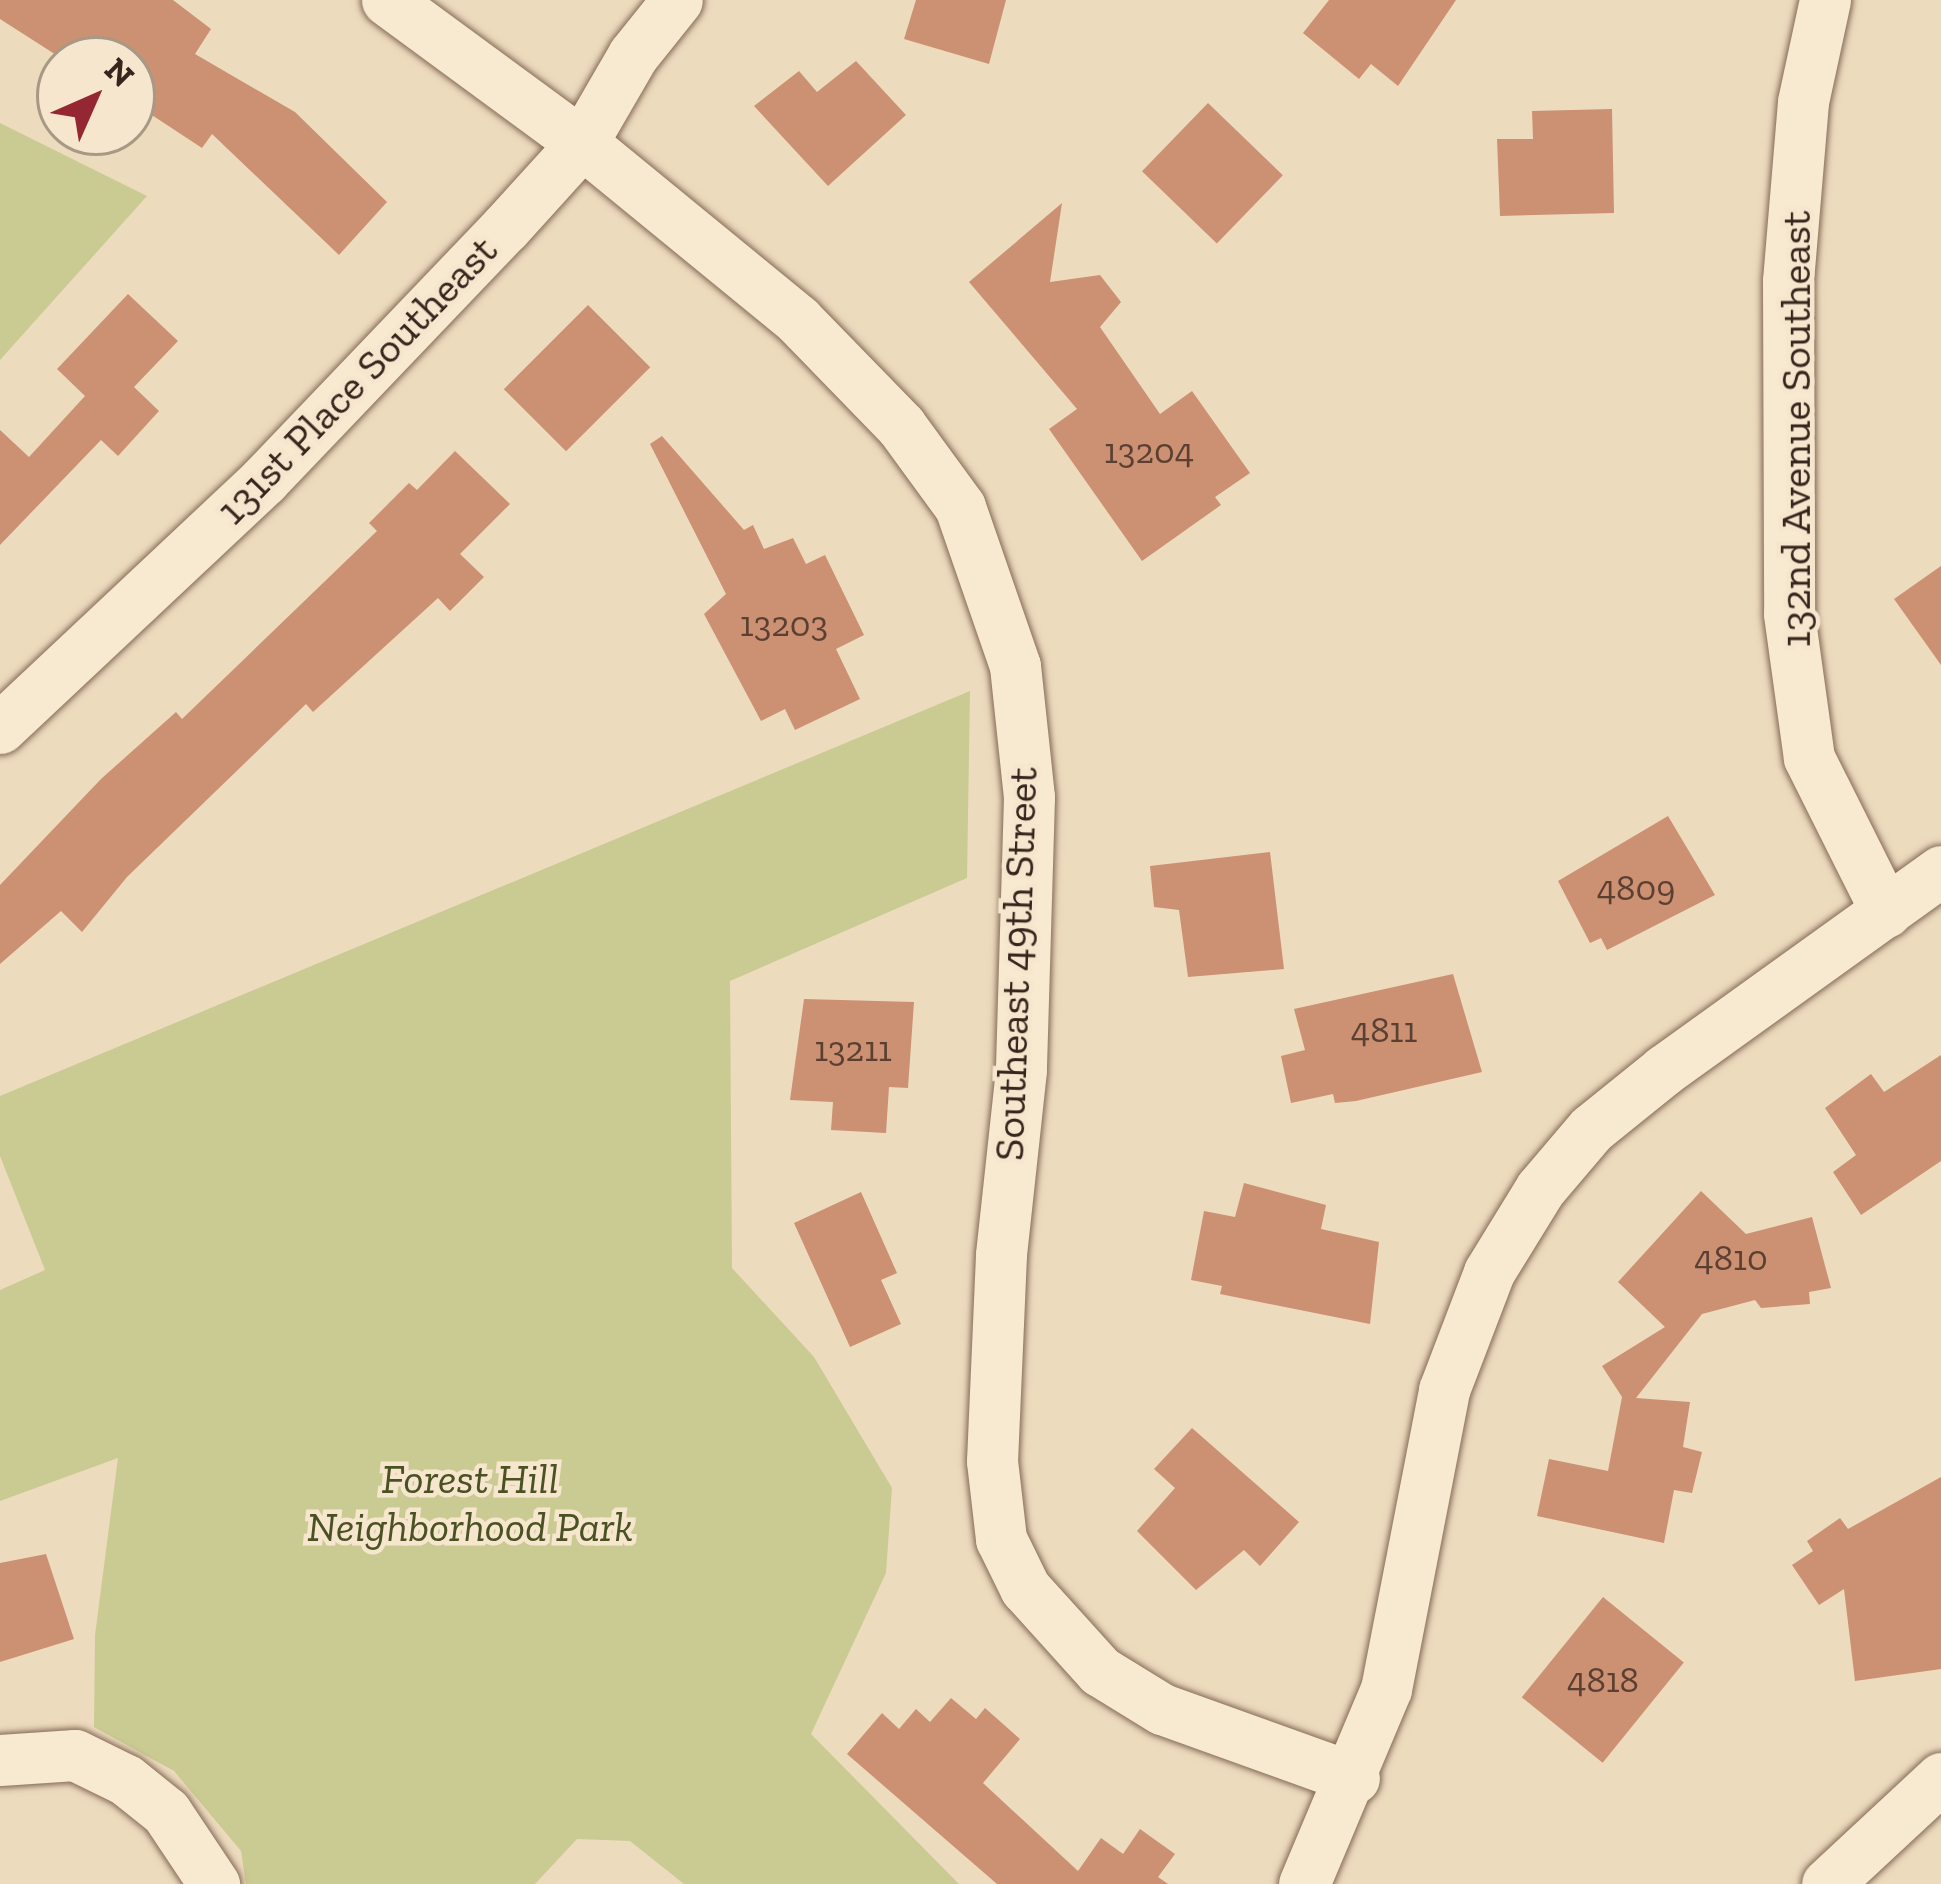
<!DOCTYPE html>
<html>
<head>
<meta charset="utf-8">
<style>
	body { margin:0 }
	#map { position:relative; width:1941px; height:1884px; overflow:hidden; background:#eddbbe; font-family:"Zilla Slab",serif }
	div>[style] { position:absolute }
	.green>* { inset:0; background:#cacb92 }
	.building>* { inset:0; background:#cc9073; transform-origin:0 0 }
	.roads { filter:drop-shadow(0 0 3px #856b57) drop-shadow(0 0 3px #856b57) }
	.minor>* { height:51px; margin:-25.5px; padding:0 25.5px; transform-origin:25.5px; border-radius:25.5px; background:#f8e9d1 }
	span { translate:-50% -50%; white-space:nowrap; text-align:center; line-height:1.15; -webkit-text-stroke:9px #f5e6cd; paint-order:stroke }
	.number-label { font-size:36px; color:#5b4032 }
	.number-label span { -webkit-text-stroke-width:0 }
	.street-label { font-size:42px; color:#35251c }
	.park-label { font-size:42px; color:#4a5122; font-style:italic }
	.north { position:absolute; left:36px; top:36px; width:120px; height:120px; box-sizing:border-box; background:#f5e6cd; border:3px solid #a89986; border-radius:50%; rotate:45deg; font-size:33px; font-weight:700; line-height:48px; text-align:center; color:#35251c }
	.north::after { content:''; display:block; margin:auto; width:42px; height:54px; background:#942732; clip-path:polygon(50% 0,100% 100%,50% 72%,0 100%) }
</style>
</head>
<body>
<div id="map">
	<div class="green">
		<i style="clip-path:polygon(0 123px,147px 196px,0 360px)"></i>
		<i style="clip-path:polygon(970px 691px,967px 878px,730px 981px,732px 1268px,814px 1357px,892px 1488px,886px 1573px,811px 1734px,959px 1884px,684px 1884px,630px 1841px,577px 1839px,535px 1884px,246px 1884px,241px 1851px,174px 1771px,94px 1727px,95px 1635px,118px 1458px,0 1501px,0 1290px,45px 1270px,0 1156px,0 1096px)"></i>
	</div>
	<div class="building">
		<i style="clip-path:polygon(0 0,173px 0,211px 29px,195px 54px,295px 112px,387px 202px,339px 255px,212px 134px,202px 148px,132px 102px,132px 60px,64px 60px,0 19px)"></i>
		<i style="clip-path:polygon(916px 0,1006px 0,989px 64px,904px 39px)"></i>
		<i style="clip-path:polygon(1329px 0,1456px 0,1398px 86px,1371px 64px,1359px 79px,1303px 33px)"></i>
		<i style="clip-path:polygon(856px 61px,906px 115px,828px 186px,754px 106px,799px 71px,817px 92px)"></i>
		<i style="left:1208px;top:103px;width:104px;height:95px;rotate:44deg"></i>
		<i style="clip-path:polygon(1612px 109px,1614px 213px,1500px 216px,1497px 139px,1533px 139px,1532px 111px)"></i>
		<i style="clip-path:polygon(1062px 203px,1050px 282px,1100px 275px,1121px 302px,1100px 327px,1160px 414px,1192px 391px,1250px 473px,1215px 497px,1221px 505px,1142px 561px,1049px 429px,1077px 409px,969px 282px)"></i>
		<i style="clip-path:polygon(128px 294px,178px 341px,134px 387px,159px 411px,118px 456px,101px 440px,0 545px,0 430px,29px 457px,85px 396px,57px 369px)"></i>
		<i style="left:588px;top:305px;width:88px;height:119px;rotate:45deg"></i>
		<i style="clip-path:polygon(662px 436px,744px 530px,753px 525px,764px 549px,793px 538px,806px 564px,825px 555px,864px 635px,836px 649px,860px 699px,795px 730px,785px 709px,761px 721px,704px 614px,726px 594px,650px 444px)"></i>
		<i style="clip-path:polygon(455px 451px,510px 504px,460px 554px,484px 577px,450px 611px,438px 598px,313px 712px,306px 704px,127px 877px,82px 932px,61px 911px,0 964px,0 885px,101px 779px,176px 712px,182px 719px,377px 531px,369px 523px,409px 483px,417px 490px)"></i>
		<i style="clip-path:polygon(1941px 566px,1941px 665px,1894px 599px)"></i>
		<i style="clip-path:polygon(1668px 816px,1715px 895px,1607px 950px,1601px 938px,1590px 943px,1558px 881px)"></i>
		<i style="clip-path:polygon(1270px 852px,1284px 969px,1188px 977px,1179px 910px,1154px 907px,1150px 866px)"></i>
		<i style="clip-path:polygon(1453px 974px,1482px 1072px,1356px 1101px,1335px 1103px,1333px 1094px,1291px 1103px,1281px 1056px,1305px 1050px,1294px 1009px)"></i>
		<i style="clip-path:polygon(804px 999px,914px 1002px,908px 1088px,889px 1087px,886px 1133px,831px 1130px,833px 1102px,790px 1100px)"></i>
		<i style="clip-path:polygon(1941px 1055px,1941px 1161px,1861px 1215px,1833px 1172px,1856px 1155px,1825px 1108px,1871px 1074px,1884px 1092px)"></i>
		<i style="clip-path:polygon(1244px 1183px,1326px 1205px,1321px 1229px,1379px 1242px,1370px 1324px,1220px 1294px,1222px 1286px,1191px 1280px,1204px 1211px,1235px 1217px)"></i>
		<i style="clip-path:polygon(1701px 1191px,1746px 1234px,1812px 1217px,1831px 1288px,1809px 1292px,1810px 1304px,1761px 1308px,1755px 1300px,1702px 1314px,1636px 1398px,1690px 1402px,1683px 1447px,1702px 1452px,1692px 1493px,1674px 1490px,1664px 1543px,1537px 1516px,1549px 1459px,1608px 1471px,1622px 1397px,1602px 1366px,1665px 1327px,1618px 1282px)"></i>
		<i style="clip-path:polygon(861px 1192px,897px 1273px,881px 1280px,901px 1324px,850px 1347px,794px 1223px)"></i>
		<i style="clip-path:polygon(1192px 1428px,1299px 1522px,1260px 1566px,1244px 1550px,1196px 1590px,1137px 1531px,1175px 1488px,1154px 1469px)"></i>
		<i style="clip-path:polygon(1941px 1477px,1941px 1669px,1855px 1681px,1844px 1589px,1819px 1605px,1792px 1565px,1813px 1551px,1807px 1541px,1840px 1518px,1848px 1529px)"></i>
		<i style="clip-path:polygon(46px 1554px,74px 1639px,0 1662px,0 1563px)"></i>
		<i style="left:1603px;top:1597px;width:104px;height:129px;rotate:39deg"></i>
		<i style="clip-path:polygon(951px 1698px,976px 1719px,985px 1708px,1020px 1739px,983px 1783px,1078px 1871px,1101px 1838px,1123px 1854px,1140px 1829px,1175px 1854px,1158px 1877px,1168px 1884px,997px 1884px,847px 1754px,882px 1713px,899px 1729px,916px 1709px,930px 1722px)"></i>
	</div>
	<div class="roads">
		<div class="minor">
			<i style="left:387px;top:0;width:242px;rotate:36.3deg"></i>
			<i style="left:582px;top:143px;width:279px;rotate:39.3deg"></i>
			<i style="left:798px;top:320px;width:148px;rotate:45.8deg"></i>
			<i style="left:901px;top:426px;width:100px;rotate:53.9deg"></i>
			<i style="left:960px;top:507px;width:168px;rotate:70.9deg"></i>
			<i style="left:1015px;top:666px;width:132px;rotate:83.9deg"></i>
			<i style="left:1029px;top:797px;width:273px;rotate:91.7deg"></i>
			<i style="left:1021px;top:1070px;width:186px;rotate:96.2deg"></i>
			<i style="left:1001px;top:1255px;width:206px;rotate:92.5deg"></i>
			<i style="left:992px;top:1461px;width:79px;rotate:83.4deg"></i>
			<i style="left:1001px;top:1539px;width:55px;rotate:63.9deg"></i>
			<i style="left:1025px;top:1588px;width:112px;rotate:47.9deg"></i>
			<i style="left:1100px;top:1671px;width:73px;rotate:31.5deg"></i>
			<i style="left:1162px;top:1709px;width:204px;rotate:19.8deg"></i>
			<i style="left:1825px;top:0;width:104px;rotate:102.2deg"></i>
			<i style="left:1803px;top:102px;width:180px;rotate:94.8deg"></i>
			<i style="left:1788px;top:281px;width:333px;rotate:89.8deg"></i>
			<i style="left:1789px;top:614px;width:145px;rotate:82.1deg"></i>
			<i style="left:1809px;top:758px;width:172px;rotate:63.4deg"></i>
			<i style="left:0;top:728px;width:362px;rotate:-43.2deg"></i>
			<i style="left:264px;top:480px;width:349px;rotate:-46.3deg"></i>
			<i style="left:505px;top:228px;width:115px;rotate:-47.8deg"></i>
			<i style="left:582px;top:143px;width:102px;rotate:-59.9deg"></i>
			<i style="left:633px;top:55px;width:70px;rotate:-51.3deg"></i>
			<i style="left:0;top:1760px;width:75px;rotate:-3.8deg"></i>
			<i style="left:75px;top:1755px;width:57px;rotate:26.1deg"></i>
			<i style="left:126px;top:1780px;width:51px;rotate:38.7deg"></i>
			<i style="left:166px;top:1812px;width:87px;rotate:56.3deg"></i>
			<i style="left:1304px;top:1884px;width:212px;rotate:-67.2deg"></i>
			<i style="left:1386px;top:1689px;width:305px;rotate:-79deg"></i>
			<i style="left:1444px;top:1390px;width:126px;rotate:-69.1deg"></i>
			<i style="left:1489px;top:1272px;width:97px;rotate:-58.4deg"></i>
			<i style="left:1540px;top:1189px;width:79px;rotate:-49.6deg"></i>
			<i style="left:1591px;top:1129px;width:94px;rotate:-38.9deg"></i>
			<i style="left:1664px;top:1070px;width:341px;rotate:-35.7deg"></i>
			<i style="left:1827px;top:1884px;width:156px;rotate:-42.9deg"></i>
		</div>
	</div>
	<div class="number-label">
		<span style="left:1149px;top:451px">13204</span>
		<span style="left:784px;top:624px">13203</span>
		<span style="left:1636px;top:888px">4809</span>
		<span style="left:1384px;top:1030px">4811</span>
		<span style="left:853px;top:1049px">13211</span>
		<span style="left:1731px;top:1258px">4810</span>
		<span style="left:1603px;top:1680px">4818</span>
	</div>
	<div class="street-label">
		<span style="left:357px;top:380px;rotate:-46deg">131st Place Southeast</span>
		<span style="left:1796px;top:429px;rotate:-90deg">132nd Avenue Southeast</span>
		<span style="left:1016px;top:964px;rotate:-88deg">Southeast 49th Street</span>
	</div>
	<div class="park-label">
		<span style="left:470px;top:1503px">Forest Hill<br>Neighborhood Park</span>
	</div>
	<div class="north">N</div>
</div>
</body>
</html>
